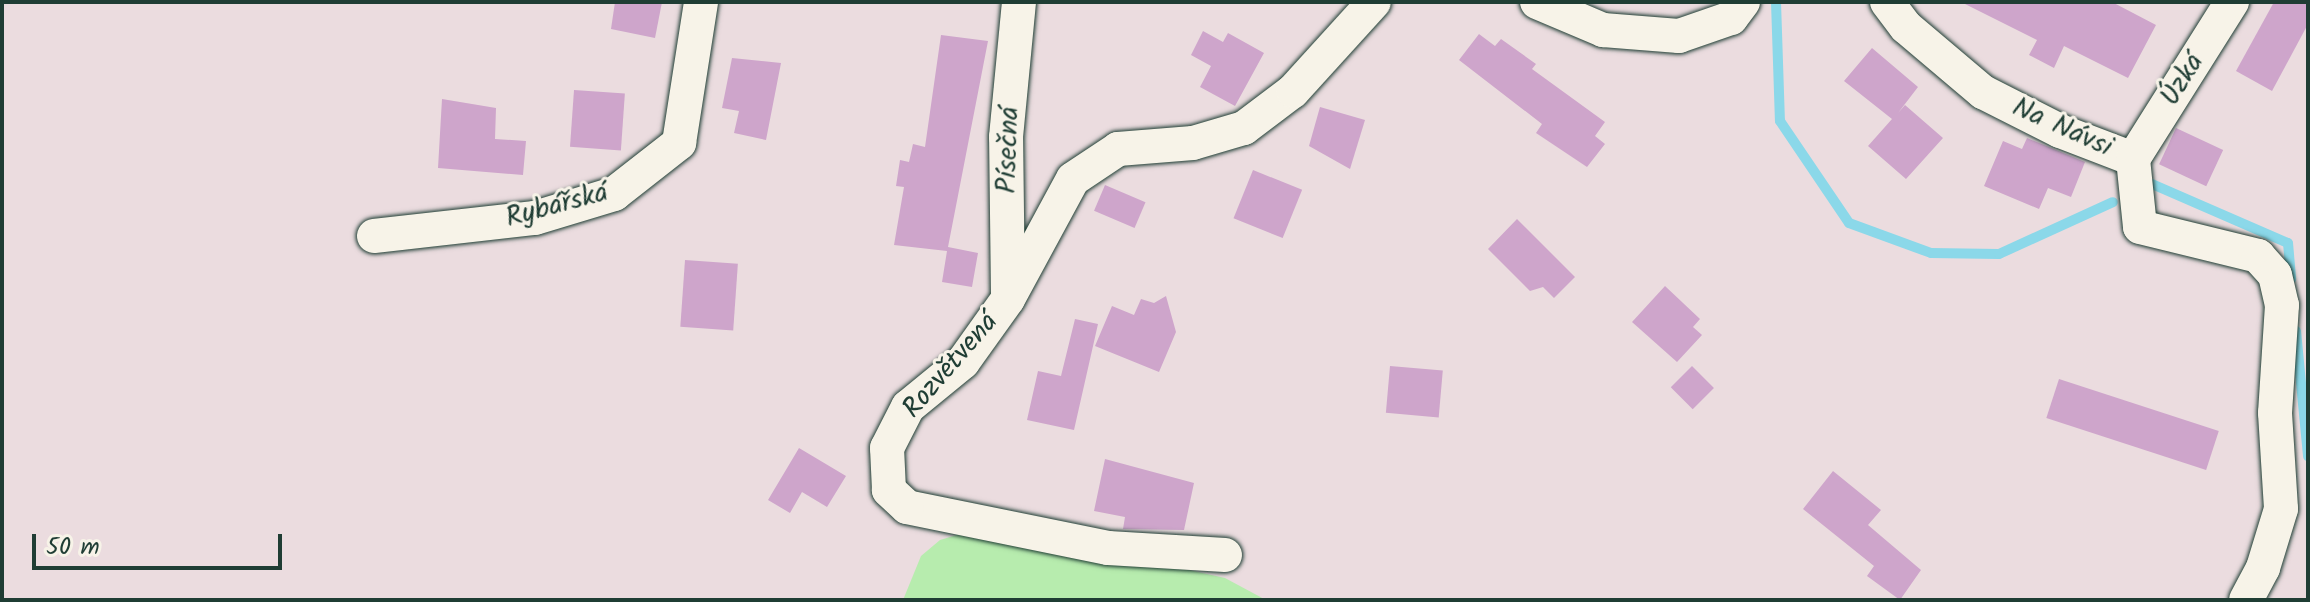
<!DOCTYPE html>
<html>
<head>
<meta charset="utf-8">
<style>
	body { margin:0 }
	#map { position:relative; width:2310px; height:602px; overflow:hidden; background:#ebdcdf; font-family:Kalam,sans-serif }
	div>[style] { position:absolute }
	.green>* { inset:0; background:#b7ecae }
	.stream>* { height:10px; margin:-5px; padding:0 5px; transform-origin:5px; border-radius:5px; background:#8bd8e9 }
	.building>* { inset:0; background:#cea5cb; transform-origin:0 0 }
	.roads { filter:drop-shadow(0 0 2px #1f3d34) drop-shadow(0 0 2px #1f3d34) }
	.minor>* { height:34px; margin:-17px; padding:0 17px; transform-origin:17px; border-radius:17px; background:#f7f3e8 }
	span { translate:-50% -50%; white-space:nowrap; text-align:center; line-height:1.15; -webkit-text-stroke:6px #f7f3e8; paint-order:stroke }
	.street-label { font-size:28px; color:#1f3d34 }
	.frame { position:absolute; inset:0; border:4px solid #1f3d34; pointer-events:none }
	.scale { position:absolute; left:32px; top:534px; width:250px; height:36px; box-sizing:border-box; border:4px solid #1f3d34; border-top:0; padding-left:10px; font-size:24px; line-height:28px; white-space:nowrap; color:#1f3d34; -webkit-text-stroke:6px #f7f3e8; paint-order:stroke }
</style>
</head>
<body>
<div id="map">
	<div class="green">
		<i style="clip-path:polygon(960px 534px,1135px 558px,1225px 578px,1266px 600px,903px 600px,921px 556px,940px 540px)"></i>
	</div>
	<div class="stream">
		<i style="left:1776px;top:2px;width:119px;rotate:88.1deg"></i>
		<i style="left:1780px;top:121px;width:123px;rotate:55.9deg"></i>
		<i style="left:1849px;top:223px;width:87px;rotate:20.1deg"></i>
		<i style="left:1931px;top:253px;width:68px;rotate:0.8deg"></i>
		<i style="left:1999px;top:254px;width:125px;rotate:-24.5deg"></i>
		<i style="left:2152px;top:184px;width:148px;rotate:23.5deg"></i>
		<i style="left:2288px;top:243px;width:36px;rotate:85deg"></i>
		<i style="left:2296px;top:331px;width:126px;rotate:84.5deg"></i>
	</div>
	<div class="building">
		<i style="clip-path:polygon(615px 2px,662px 2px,655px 38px,611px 29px)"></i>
		<i style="clip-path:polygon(1961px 2px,2112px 2px,2156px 25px,2128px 78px,2064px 46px,2054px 68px,2029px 55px,2037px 40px)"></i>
		<i style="clip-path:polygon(2274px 2px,2308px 2px,2308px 24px,2272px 91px,2236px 71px)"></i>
		<i style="clip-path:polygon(1203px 31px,1223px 42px,1228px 33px,1264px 53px,1235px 106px,1200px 87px,1211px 66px,1191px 55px)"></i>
		<i style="clip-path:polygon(1479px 34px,1495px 46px,1501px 39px,1536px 64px,1532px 69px,1605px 122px,1595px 136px,1605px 144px,1587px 167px,1536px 133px,1542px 124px,1459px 60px)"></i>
		<i style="clip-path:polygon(941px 35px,988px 41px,948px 247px,978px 253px,972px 287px,942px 282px,947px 251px,894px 245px,904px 187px,896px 186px,900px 160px,909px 162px,913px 144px,925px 147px)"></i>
		<i style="clip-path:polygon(1872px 48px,1918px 87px,1898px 113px,1905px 105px,1943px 138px,1906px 179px,1868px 146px,1892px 119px,1844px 81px)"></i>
		<i style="clip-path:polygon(732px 58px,781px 63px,766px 140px,734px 133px,739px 111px,722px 108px)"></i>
		<i style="left:574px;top:90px;width:51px;height:57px;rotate:4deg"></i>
		<i style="clip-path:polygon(442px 99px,496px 108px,495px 139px,526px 141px,523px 175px,438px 168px)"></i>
		<i style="clip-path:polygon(1320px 107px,1365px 120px,1350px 169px,1309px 146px)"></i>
		<i style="left:2176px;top:128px;width:52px;height:40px;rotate:25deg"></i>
		<i style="clip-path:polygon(2027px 138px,2085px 162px,2071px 197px,2048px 188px,2039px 209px,1984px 186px,2003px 141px,2022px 149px)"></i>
		<i style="left:1253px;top:170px;width:53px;height:52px;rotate:22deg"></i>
		<i style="left:1105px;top:185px;width:44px;height:28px;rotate:23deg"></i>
		<i style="clip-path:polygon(1517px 219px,1575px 277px,1554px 298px,1543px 287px,1530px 291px,1488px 249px)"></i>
		<i style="left:685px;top:260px;width:53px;height:67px;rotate:4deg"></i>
		<i style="clip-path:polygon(1665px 286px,1700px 319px,1693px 327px,1702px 335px,1677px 362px,1632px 322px)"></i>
		<i style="clip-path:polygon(1166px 296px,1176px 332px,1159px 372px,1095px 346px,1112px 306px,1134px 315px,1141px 299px,1154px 303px)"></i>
		<i style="clip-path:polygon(1075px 319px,1098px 324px,1074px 430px,1027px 420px,1038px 371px,1061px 376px)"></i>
		<i style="left:1390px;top:366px;width:53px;height:47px;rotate:5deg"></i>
		<i style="left:1692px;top:366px;width:31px;height:30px;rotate:45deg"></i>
		<i style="left:2059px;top:379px;width:168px;height:41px;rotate:18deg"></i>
		<i style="clip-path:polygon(799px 448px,846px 476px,827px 507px,802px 492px,790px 513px,768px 500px)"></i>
		<i style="clip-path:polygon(1105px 459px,1194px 483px,1184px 530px,1123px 529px,1125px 517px,1094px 511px)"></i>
		<i style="clip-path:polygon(1833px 471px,1881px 510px,1868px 525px,1921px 570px,1900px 600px,1867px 576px,1874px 566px,1803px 509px)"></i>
	</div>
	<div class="roads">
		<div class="minor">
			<i style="left:1537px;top:2px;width:72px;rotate:23deg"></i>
			<i style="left:1603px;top:30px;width:76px;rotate:4.5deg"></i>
			<i style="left:1679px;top:36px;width:55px;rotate:-19.1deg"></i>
			<i style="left:1731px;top:18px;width:20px;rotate:-53deg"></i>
			<i style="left:1887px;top:2px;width:31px;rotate:53deg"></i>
			<i style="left:1906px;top:27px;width:101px;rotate:40.2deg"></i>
			<i style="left:1983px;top:92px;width:86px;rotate:26.9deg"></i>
			<i style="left:2060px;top:131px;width:78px;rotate:21deg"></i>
			<i style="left:2133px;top:159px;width:68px;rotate:84.1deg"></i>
			<i style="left:2140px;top:227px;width:122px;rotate:13.8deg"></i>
			<i style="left:2258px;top:256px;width:25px;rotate:48deg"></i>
			<i style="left:2275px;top:275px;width:31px;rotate:77deg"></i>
			<i style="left:2282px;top:305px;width:108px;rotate:93.7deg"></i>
			<i style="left:2275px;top:413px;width:96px;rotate:86.4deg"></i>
			<i style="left:2281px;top:509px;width:62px;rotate:107deg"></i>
			<i style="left:2263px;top:568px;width:36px;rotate:118deg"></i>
			<i style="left:2133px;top:159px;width:186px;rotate:-57.8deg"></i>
			<i style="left:374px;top:236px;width:162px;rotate:-6.4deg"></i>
			<i style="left:535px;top:218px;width:83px;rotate:-16.9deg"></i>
			<i style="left:614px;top:194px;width:83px;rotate:-38.1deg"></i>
			<i style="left:679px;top:143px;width:143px;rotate:-81.1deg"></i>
			<i style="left:1008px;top:295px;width:158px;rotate:-90.7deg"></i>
			<i style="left:1006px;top:137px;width:136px;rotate:-84.5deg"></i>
			<i style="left:1225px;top:555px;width:117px;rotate:-176.6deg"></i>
			<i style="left:1108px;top:548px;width:205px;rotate:-168.5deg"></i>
			<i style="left:907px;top:507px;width:25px;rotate:-137deg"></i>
			<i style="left:889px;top:490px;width:42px;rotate:-92.7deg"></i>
			<i style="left:887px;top:448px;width:46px;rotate:-62.9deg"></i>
			<i style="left:908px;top:407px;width:71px;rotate:-39.3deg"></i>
			<i style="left:963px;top:362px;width:77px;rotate:-54.5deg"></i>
			<i style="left:1008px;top:299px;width:136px;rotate:-61.6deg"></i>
			<i style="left:1073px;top:179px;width:54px;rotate:-33.7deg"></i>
			<i style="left:1118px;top:149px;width:75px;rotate:-4.6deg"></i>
			<i style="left:1193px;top:143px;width:53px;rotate:-16.4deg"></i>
			<i style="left:1244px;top:128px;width:61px;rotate:-37.1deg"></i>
			<i style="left:1293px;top:91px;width:120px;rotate:-47.7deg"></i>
		</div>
	</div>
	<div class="street-label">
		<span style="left:2183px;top:80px;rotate:-58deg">Úzká</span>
		<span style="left:2062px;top:128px;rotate:24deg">Na Návsi</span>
		<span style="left:1009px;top:150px;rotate:-88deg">Písečná</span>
		<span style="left:557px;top:206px;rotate:-15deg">Rybářská</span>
		<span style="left:951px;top:366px;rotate:-49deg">Rozvětvená</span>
	</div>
	<div class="frame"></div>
	<div class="scale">50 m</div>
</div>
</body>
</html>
